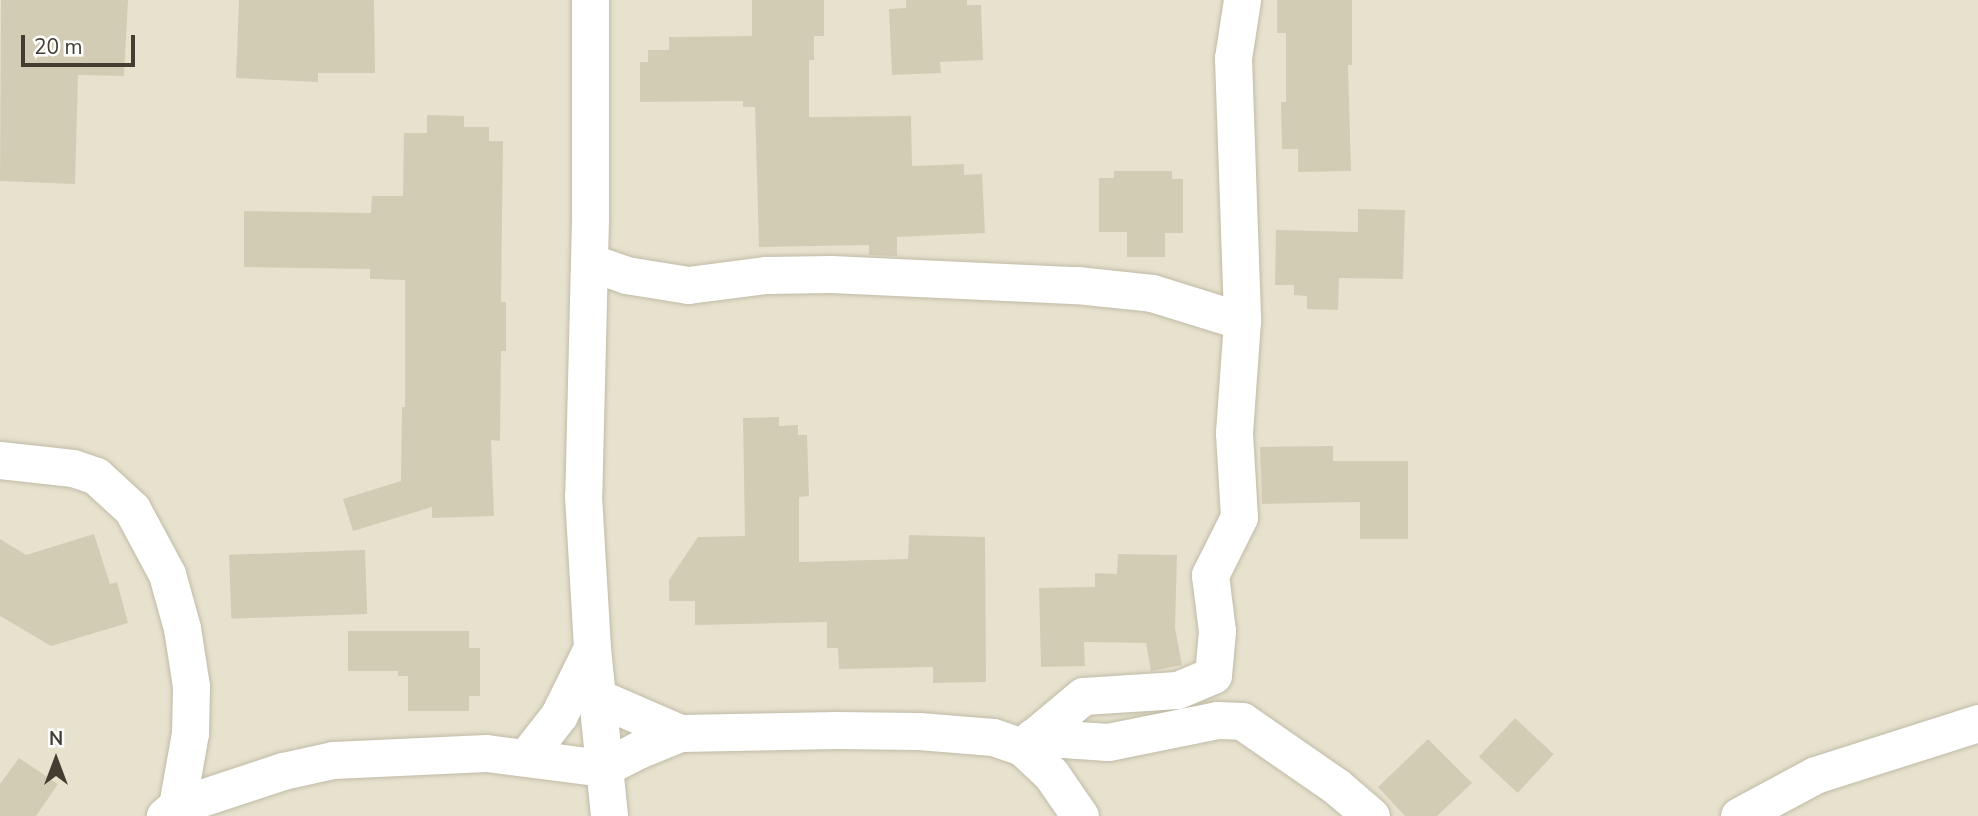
<!DOCTYPE html>
<html>
<head>
<meta charset="utf-8">
<style>
	body { margin:0 }
	#map { position:relative; width:1978px; height:816px; overflow:hidden; background:#f2efe1; font-family:"Nunito Sans",sans-serif }
	div>[style] { position:absolute }
	.residential>* { inset:0; background:#e7e2ce; transform-origin:0 0 }
	.building>* { inset:0; background:#d3ccb5; transform-origin:0 0 }
	.roads { filter:drop-shadow(0 0 2px #c0bba6) drop-shadow(0 0 2px #c0bba6) }
	.minor>* { height:37px; margin:-18.5px; padding:0 18.5px; transform-origin:18.5px; border-radius:18.5px; background:#fff }
	span { translate:-50% -50%; white-space:nowrap; text-align:center; line-height:1.15; -webkit-text-stroke:5px #fff; paint-order:stroke }
	.north { position:absolute; left:21px; top:725px; width:70px; height:70px; -webkit-text-stroke:5px #fff; paint-order:stroke; rotate:0deg; font-size:19px; font-weight:700; line-height:28px; text-align:center; color:#433e31 }
	.north::after { content:''; display:block; margin:auto; width:24px; height:32px; background:#433e31; clip-path:polygon(50% 0,100% 100%,50% 72%,0 100%) }
	.scale { position:absolute; left:21px; top:35px; width:114px; height:32px; box-sizing:border-box; border:4px solid #433e31; border-top:0; padding-left:9px; font-size:21px; line-height:24px; white-space:nowrap; color:#433e31; -webkit-text-stroke:5px #fff; paint-order:stroke }
</style>
</head>
<body>
<div id="map">
	<div class="residential">
		<i style="left:0;top:0;width:1978px;height:816px"></i>
	</div>
	<div class="building">
		<i style="clip-path:polygon(1px 0,128px 0,124px 76px,78px 75px,75px 184px,0 181px)"></i>
		<i style="clip-path:polygon(239px 0,374px 0,375px 73px,318px 73px,318px 82px,236px 78px)"></i>
		<i style="clip-path:polygon(752px 0,824px 0,824px 36px,814px 36px,814px 60px,809px 60px,809px 117px,911px 116px,912px 166px,964px 164px,964px 175px,982px 174px,985px 233px,897px 237px,897px 256px,869px 255px,869px 245px,759px 247px,755px 107px,743px 107px,743px 101px,640px 102px,640px 62px,648px 62px,648px 50px,669px 50px,669px 37px,752px 36px)"></i>
		<i style="clip-path:polygon(906px 0,967px 0,967px 5px,981px 5px,983px 60px,940px 62px,941px 73px,892px 75px,889px 9px,906px 8px)"></i>
		<i style="clip-path:polygon(1277px 0,1352px 0,1352px 65px,1348px 65px,1351px 171px,1298px 172px,1298px 149px,1282px 149px,1281px 102px,1286px 102px,1286px 33px,1277px 33px)"></i>
		<i style="clip-path:polygon(427px 115px,464px 116px,464px 127px,489px 127px,489px 141px,503px 141px,501px 302px,506px 302px,506px 351px,501px 351px,500px 441px,491px 440px,494px 516px,432px 518px,432px 507px,353px 531px,343px 499px,401px 481px,402px 407px,405px 407px,405px 280px,370px 279px,370px 269px,244px 267px,244px 211px,371px 213px,372px 196px,403px 196px,404px 133px,427px 133px)"></i>
		<i style="clip-path:polygon(1114px 171px,1172px 171px,1172px 179px,1183px 179px,1183px 233px,1165px 233px,1165px 257px,1127px 257px,1127px 232px,1099px 232px,1099px 178px,1114px 178px)"></i>
		<i style="clip-path:polygon(1358px 209px,1405px 210px,1403px 279px,1339px 278px,1338px 310px,1307px 309px,1307px 296px,1294px 295px,1294px 285px,1275px 285px,1276px 230px,1358px 232px)"></i>
		<i style="clip-path:polygon(779px 417px,779px 426px,798px 425px,798px 435px,807px 435px,809px 496px,799px 497px,799px 562px,908px 559px,909px 535px,985px 537px,986px 682px,933px 683px,933px 667px,839px 669px,838px 648px,827px 648px,827px 622px,695px 625px,695px 601px,669px 601px,669px 580px,698px 537px,745px 536px,743px 418px)"></i>
		<i style="clip-path:polygon(1333px 446px,1333px 461px,1408px 461px,1408px 539px,1360px 539px,1360px 502px,1262px 504px,1260px 447px)"></i>
		<i style="clip-path:polygon(94px 534px,110px 584px,117px 582px,128px 623px,51px 646px,0 616px,0 539px,26px 555px)"></i>
		<i style="left:365px;top:550px;width:64px;height:136px;rotate:88deg"></i>
		<i style="clip-path:polygon(1118px 554px,1177px 555px,1175px 628px,1182px 665px,1151px 671px,1146px 643px,1084px 642px,1085px 666px,1041px 667px,1039px 588px,1095px 587px,1095px 573px,1117px 574px)"></i>
		<i style="clip-path:polygon(348px 631px,469px 631px,469px 648px,480px 648px,480px 696px,469px 696px,469px 711px,408px 711px,408px 676px,398px 676px,398px 671px,348px 671px)"></i>
		<i style="left:1515px;top:718px;width:53px;height:53px;rotate:43deg"></i>
		<i style="clip-path:polygon(1428px 739px,1472px 783px,1437px 816px,1405px 816px,1378px 787px)"></i>
		<i style="clip-path:polygon(19px 758px,58px 784px,36px 816px,0 816px,0 784px)"></i>
	</div>
	<div class="roads">
		<div class="minor">
			<i style="left:590px;top:0;width:219px;rotate:90deg"></i>
			<i style="left:590px;top:219px;width:277px;rotate:91.4deg"></i>
			<i style="left:583px;top:496px;width:152px;rotate:86.6deg"></i>
			<i style="left:592px;top:648px;width:169px;rotate:84.2deg"></i>
			<i style="left:1242px;top:0;width:59px;rotate:98.8deg"></i>
			<i style="left:1233px;top:58px;width:263px;rotate:88deg"></i>
			<i style="left:589px;top:262px;width:39px;rotate:19deg"></i>
			<i style="left:626px;top:275px;width:63px;rotate:9.2deg"></i>
			<i style="left:688px;top:285px;width:79px;rotate:-7.3deg"></i>
			<i style="left:766px;top:275px;width:65px;rotate:-0.9deg"></i>
			<i style="left:831px;top:274px;width:246px;rotate:2.6deg"></i>
			<i style="left:1077px;top:285px;width:75px;rotate:6.1deg"></i>
			<i style="left:1152px;top:293px;width:94px;rotate:17.3deg"></i>
			<i style="left:1242px;top:321px;width:112px;rotate:94.1deg"></i>
			<i style="left:1234px;top:433px;width:84px;rotate:86.6deg"></i>
			<i style="left:1239px;top:517px;width:65px;rotate:116.6deg"></i>
			<i style="left:1210px;top:575px;width:56px;rotate:82.9deg"></i>
			<i style="left:1217px;top:631px;width:44px;rotate:95.2deg"></i>
			<i style="left:1213px;top:675px;width:39px;rotate:157deg"></i>
			<i style="left:1177px;top:690px;width:94px;rotate:176.3deg"></i>
			<i style="left:1083px;top:696px;width:80px;rotate:140.1deg"></i>
			<i style="left:0;top:460px;width:73px;rotate:6.3deg"></i>
			<i style="left:73px;top:468px;width:24px;rotate:19deg"></i>
			<i style="left:96px;top:476px;width:49px;rotate:42.5deg"></i>
			<i style="left:132px;top:509px;width:74px;rotate:61.7deg"></i>
			<i style="left:167px;top:574px;width:56px;rotate:74.5deg"></i>
			<i style="left:182px;top:628px;width:59px;rotate:81.2deg"></i>
			<i style="left:191px;top:686px;width:47px;rotate:91.2deg"></i>
			<i style="left:190px;top:733px;width:74px;rotate:100.1deg"></i>
			<i style="left:177px;top:806px;width:16px;rotate:140deg"></i>
			<i style="left:599px;top:698px;width:88px;rotate:23.4deg"></i>
			<i style="left:680px;top:733px;width:156px;rotate:-1.1deg"></i>
			<i style="left:836px;top:730px;width:83px;rotate:0.7deg"></i>
			<i style="left:919px;top:731px;width:74px;rotate:4.6deg"></i>
			<i style="left:993px;top:737px;width:31px;rotate:19deg"></i>
			<i style="left:1022px;top:747px;width:40px;rotate:43deg"></i>
			<i style="left:1051px;top:774px;width:51px;rotate:55.4deg"></i>
			<i style="left:1033px;top:737px;width:75px;rotate:3.8deg"></i>
			<i style="left:1108px;top:742px;width:111px;rotate:-11.4deg"></i>
			<i style="left:1217px;top:720px;width:25px;rotate:2deg"></i>
			<i style="left:1242px;top:721px;width:114px;rotate:34.7deg"></i>
			<i style="left:1336px;top:786px;width:46px;rotate:40.6deg"></i>
			<i style="left:527px;top:756px;width:52px;rotate:-52deg"></i>
			<i style="left:559px;top:715px;width:75px;rotate:-63.8deg"></i>
			<i style="left:177px;top:806px;width:112px;rotate:-18.3deg"></i>
			<i style="left:283px;top:771px;width:51px;rotate:-12.4deg"></i>
			<i style="left:333px;top:760px;width:153px;rotate:-2.6deg"></i>
			<i style="left:486px;top:753px;width:118px;rotate:7.3deg"></i>
			<i style="left:603px;top:768px;width:39px;rotate:-27deg"></i>
			<i style="left:638px;top:750px;width:45px;rotate:-22deg"></i>
			<i style="left:1739px;top:816px;width:86px;rotate:-28.3deg"></i>
			<i style="left:1815px;top:775px;width:171px;rotate:-17.7deg"></i>
		</div>
	</div>
	<div class="north">N</div>
	<div class="scale">20 m</div>
</div>
</body>
</html>
